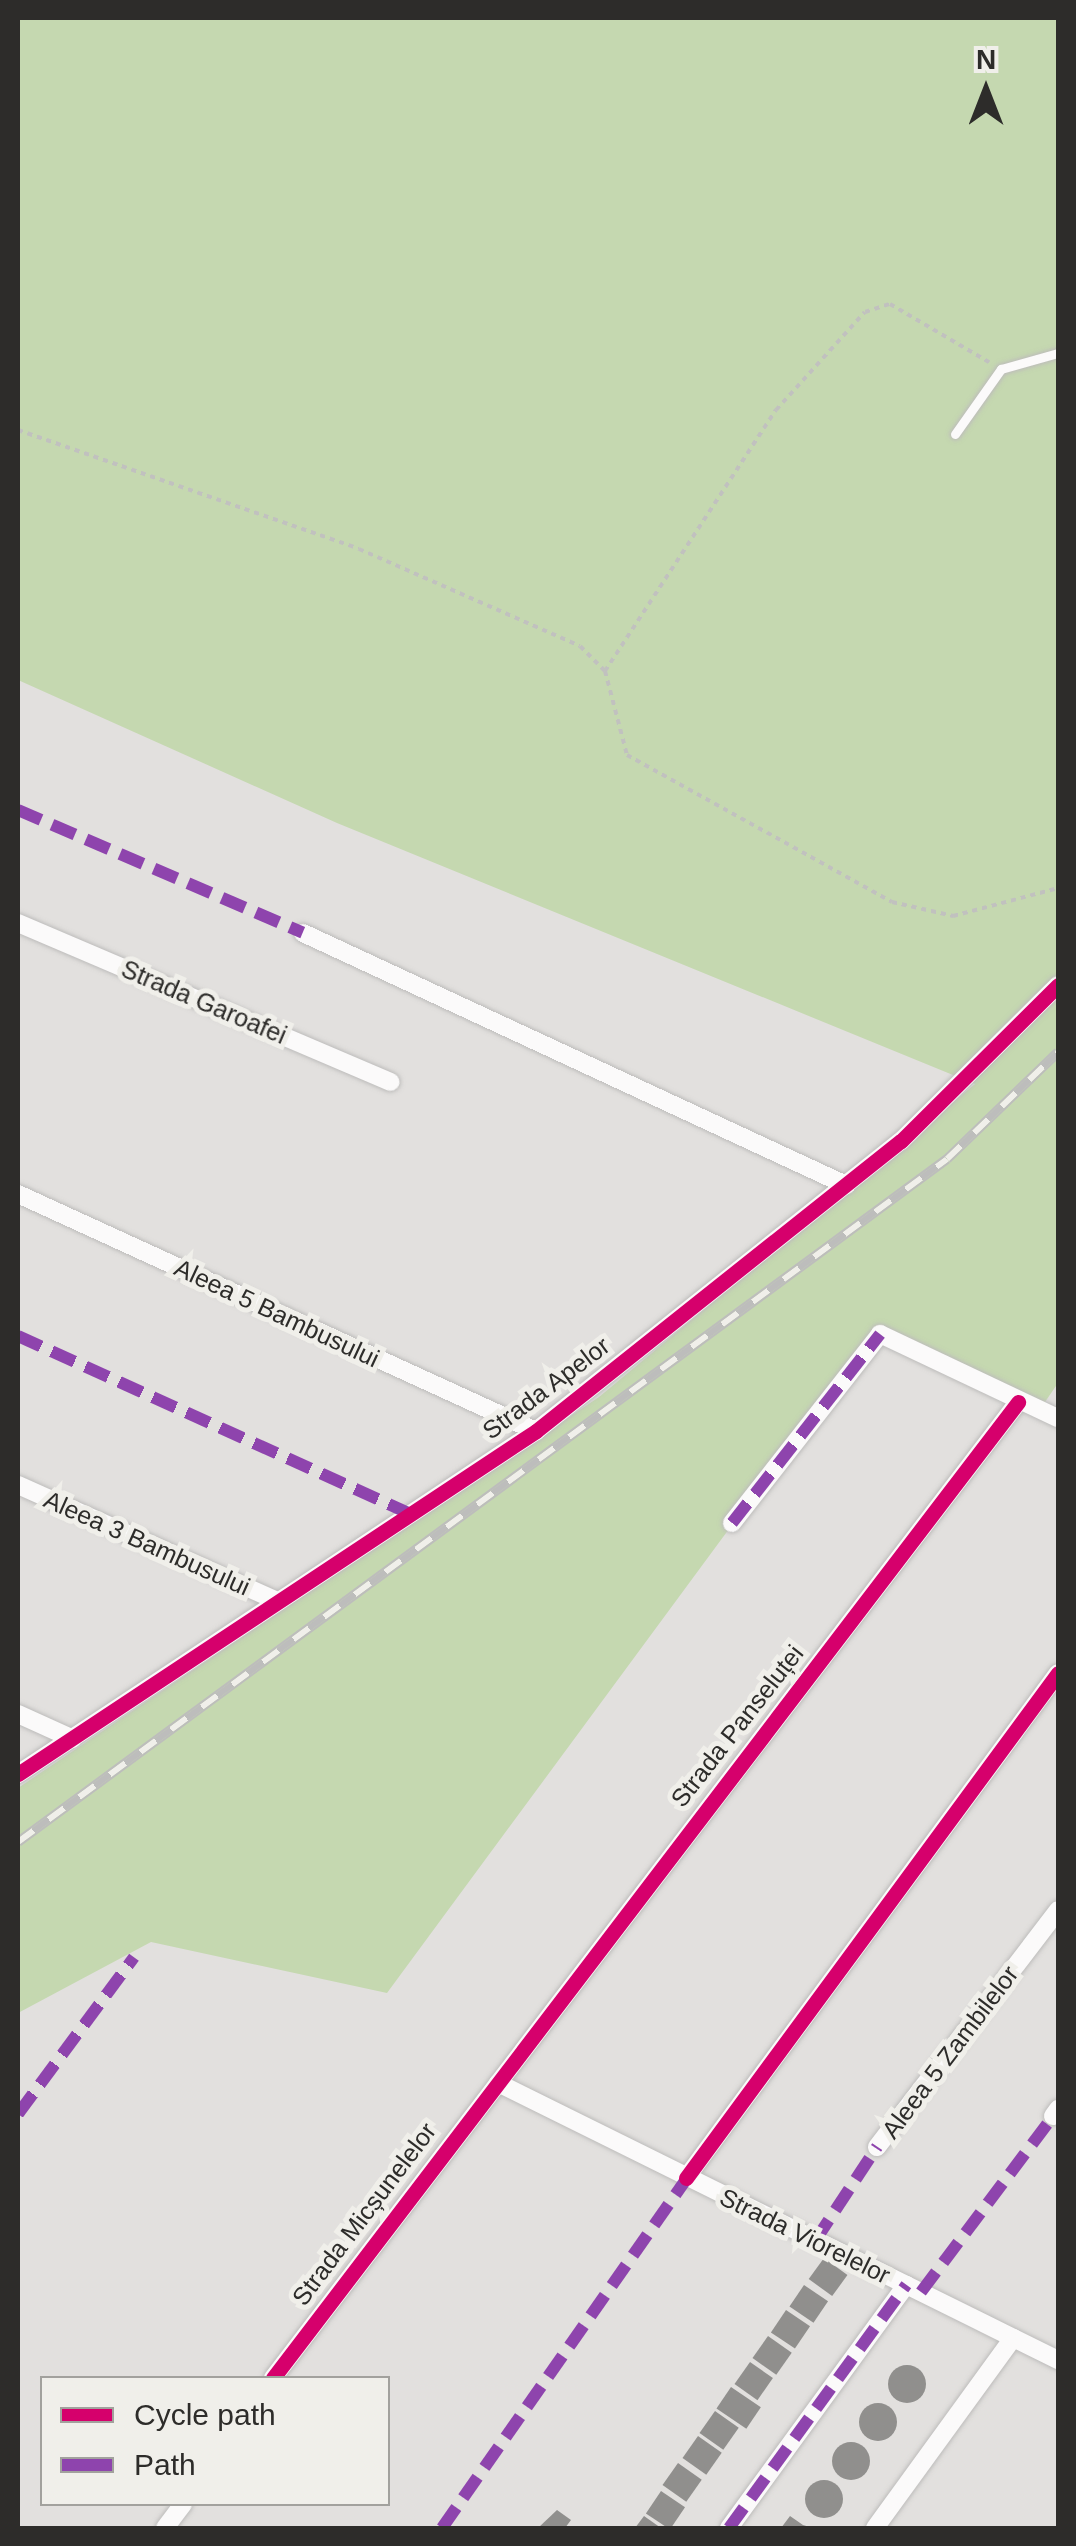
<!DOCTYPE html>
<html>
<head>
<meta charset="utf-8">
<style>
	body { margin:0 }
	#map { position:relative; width:1076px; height:2546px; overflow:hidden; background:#e2e0de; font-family:Helvetica,sans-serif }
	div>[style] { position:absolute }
	.green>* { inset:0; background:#c5d8b0 }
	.building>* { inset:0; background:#908f8d; transform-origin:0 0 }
	.round { border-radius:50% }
	.path>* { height:4px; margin-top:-2px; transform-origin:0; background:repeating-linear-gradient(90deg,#c1c1bf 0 5px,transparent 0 10px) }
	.roads { filter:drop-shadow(0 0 2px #bdbcbb) drop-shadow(0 0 2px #bdbcbb) }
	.lane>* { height:9px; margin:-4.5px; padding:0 4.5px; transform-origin:4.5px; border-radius:4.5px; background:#fbfafa }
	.street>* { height:18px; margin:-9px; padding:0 9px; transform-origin:9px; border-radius:9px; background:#fbfafa }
	.rail>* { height:10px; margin-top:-5px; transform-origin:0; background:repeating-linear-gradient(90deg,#f0efea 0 19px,#bdbdbc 0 38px); box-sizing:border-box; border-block:2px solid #bdbdbc }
	.quiet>* { height:12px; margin-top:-6px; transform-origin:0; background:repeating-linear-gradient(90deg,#8e44ad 0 25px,transparent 0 37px) }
	.cycleway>* { height:15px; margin:-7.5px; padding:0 7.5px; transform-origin:7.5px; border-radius:7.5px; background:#d6006c }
	span { translate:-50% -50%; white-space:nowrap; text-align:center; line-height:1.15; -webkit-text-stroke:10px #f0efea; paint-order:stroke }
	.street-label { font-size:25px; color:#2d2c2a }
	.frame { position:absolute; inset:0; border:20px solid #2d2c2a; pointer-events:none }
	.legend { position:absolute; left:40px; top:2376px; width:350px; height:130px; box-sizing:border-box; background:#f0efea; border:2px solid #a2a19d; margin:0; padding:12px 18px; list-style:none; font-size:30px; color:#2d2c2a }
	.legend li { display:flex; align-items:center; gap:20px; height:50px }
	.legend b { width:50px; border:2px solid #a2a19d }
	.north { position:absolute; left:936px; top:40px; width:100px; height:100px; -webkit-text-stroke:8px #f0efea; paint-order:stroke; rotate:0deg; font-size:28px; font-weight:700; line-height:40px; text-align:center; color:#2d2c2a }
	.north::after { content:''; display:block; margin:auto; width:35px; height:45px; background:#2d2c2a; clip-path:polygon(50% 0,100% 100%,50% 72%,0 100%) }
</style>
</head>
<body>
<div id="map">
	<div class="green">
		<i style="clip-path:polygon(18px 18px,1058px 18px,1058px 1383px,1045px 1402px,869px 1339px,387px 1993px,151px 1942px,18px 2013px,18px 1788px,599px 1397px,975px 1084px,337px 823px,18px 680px)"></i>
	</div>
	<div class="building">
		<i style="left:824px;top:2258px;width:29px;height:26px;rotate:36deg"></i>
		<i style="left:804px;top:2285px;width:29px;height:26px;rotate:34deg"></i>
		<i style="left:786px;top:2310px;width:29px;height:27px;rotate:34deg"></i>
		<i style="left:768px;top:2336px;width:29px;height:27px;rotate:35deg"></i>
		<i style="left:750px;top:2362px;width:28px;height:27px;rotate:35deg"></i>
		<i class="round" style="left:888px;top:2365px;width:38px;height:38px"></i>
		<i style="left:731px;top:2387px;width:36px;height:26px;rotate:34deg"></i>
		<i class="round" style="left:859px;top:2403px;width:38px;height:38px"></i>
		<i style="left:715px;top:2411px;width:29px;height:27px;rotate:35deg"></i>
		<i style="left:698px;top:2436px;width:29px;height:27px;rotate:35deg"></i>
		<i class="round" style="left:832px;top:2442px;width:38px;height:38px"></i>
		<i style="left:678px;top:2463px;width:29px;height:27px;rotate:35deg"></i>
		<i class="round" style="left:805px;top:2480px;width:38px;height:38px"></i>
		<i style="left:661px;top:2491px;width:29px;height:27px;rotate:34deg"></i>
		<i style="clip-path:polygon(557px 2510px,571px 2520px,565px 2528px,538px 2528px)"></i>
		<i style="clip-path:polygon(644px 2516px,661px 2528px,635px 2528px)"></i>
		<i style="clip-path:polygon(790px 2516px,803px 2525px,813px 2528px,781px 2528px)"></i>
	</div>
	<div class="path">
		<i style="left:18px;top:430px;width:361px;rotate:19.2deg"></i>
		<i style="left:359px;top:549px;width:241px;rotate:23.7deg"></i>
		<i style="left:580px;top:646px;width:35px;rotate:45deg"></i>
		<i style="left:605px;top:671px;width:87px;rotate:75.3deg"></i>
		<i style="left:627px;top:755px;width:303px;rotate:29deg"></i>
		<i style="left:892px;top:902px;width:63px;rotate:12.9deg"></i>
		<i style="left:953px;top:916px;width:109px;rotate:-14.9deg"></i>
		<i style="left:605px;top:671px;width:312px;rotate:-56.8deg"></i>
		<i style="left:776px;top:410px;width:132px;rotate:-47.8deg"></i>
		<i style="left:865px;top:312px;width:26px;rotate:-18deg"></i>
		<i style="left:890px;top:304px;width:115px;rotate:30.4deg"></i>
	</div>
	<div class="roads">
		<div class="lane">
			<i style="left:955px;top:434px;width:80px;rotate:-54.7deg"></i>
			<i style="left:1001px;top:369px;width:59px;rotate:-15.7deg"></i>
		</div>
		<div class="street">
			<i style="left:18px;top:923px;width:405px;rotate:23.1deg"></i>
			<i style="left:303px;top:933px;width:599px;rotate:24.9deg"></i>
			<i style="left:18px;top:1194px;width:570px;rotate:24.59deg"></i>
			<i style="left:18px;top:1485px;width:284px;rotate:24.1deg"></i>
			<i style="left:732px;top:1523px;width:240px;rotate:-51.9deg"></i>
			<i style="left:880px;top:1334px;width:197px;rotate:25.3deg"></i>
			<i style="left:18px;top:1714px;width:60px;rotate:24.4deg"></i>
			<i style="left:18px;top:1774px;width:621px;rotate:-33.51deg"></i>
			<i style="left:536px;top:1431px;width:466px;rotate:-38.5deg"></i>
			<i style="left:901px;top:1141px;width:221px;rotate:-44.8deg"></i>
			<i style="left:498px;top:2083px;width:625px;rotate:26.32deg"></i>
			<i style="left:1053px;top:2116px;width:9px;rotate:-54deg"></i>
			<i style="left:877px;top:2147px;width:298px;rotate:-52.6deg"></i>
			<i style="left:686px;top:2178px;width:627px;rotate:-53.62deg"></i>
			<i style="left:273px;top:2378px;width:1228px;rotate:-52.64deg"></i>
			<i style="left:165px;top:2528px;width:30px;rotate:-53deg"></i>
			<i style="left:729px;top:2528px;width:301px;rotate:-53.9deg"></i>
			<i style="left:875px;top:2528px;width:235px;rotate:-54deg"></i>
		</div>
	</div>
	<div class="rail">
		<i style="left:18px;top:1842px;width:1153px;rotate:-36.32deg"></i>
		<i style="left:947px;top:1159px;width:154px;rotate:-43.9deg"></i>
	</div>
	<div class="quiet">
		<i style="left:18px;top:810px;width:310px;rotate:23.3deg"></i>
		<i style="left:18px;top:1336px;width:431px;rotate:24.4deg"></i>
		<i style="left:732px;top:1523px;width:240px;rotate:-51.9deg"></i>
		<i style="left:18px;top:2114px;width:195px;rotate:-53.5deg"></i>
		<i style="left:815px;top:2241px;width:113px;rotate:-56.6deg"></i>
		<i style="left:921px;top:2292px;width:220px;rotate:-53.1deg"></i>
		<i style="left:442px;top:2528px;width:434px;rotate:-55deg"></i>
		<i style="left:729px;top:2528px;width:301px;rotate:-53.9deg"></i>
	</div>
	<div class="cycleway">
		<i style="left:18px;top:1774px;width:621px;rotate:-33.51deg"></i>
		<i style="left:536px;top:1431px;width:466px;rotate:-38.5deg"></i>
		<i style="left:901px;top:1141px;width:221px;rotate:-44.8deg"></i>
		<i style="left:686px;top:2178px;width:627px;rotate:-53.62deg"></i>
		<i style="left:273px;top:2378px;width:1228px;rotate:-52.64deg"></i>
	</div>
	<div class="street-label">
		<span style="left:204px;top:1002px;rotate:23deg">Strada Garoafei</span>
		<span style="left:277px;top:1313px;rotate:25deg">Aleea 5 Bambusului</span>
		<span style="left:546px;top:1388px;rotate:-37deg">Strada Apelor</span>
		<span style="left:147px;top:1543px;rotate:24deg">Aleea 3 Bambusului</span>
		<span style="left:737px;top:1726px;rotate:-52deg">Strada Panseluței</span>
		<span style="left:950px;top:2052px;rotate:-53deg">Aleea 5 Zambilelor</span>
		<span style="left:364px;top:2214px;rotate:-53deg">Strada Micșunelelor</span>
		<span style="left:805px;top:2236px;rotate:26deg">Strada Viorelelor</span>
	</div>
	<div class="frame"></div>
	<ul class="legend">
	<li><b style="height:12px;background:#d6006c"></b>Cycle path</li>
	<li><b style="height:12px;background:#8e44ad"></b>Path</li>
	</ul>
	<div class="north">N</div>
</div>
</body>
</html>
